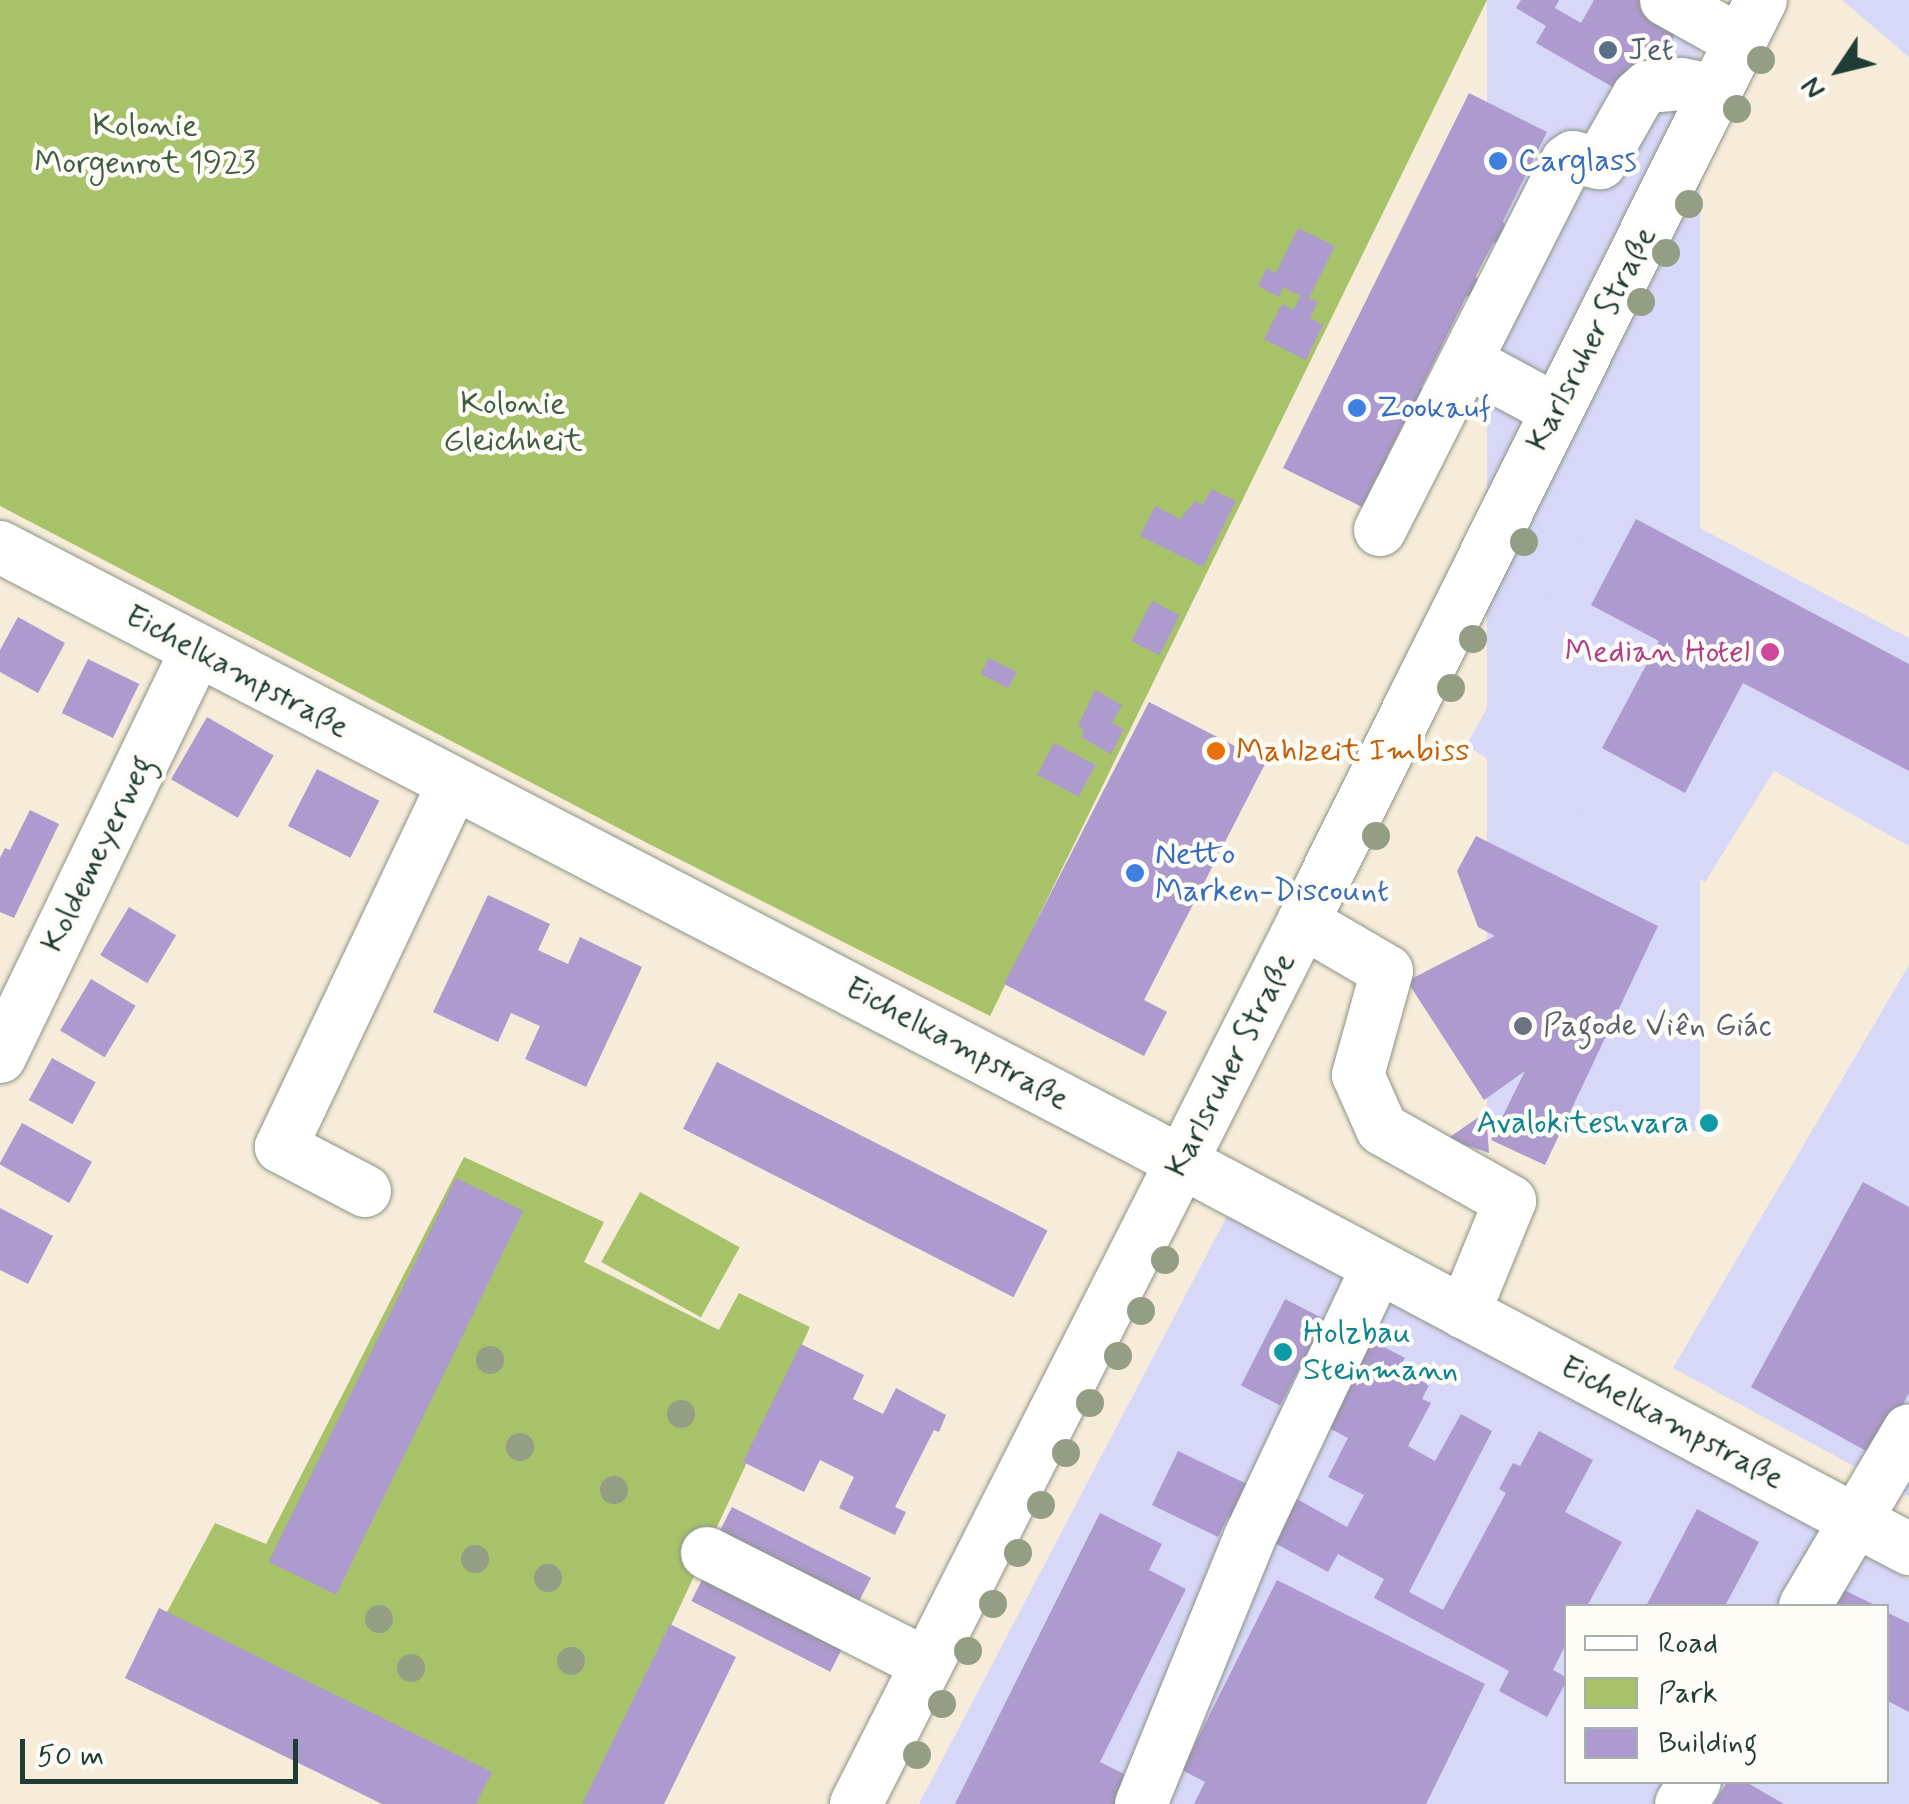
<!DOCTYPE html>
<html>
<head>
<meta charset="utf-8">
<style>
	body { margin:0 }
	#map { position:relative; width:1909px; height:1804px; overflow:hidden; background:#f7ecd9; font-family:Mynerve,sans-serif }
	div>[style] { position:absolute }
	.built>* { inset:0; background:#d7d7f8; transform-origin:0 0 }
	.green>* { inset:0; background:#a8c269; transform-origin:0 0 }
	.building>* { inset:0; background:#ad9ace; transform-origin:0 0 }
	.roads { filter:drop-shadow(0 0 2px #8b9486) drop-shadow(0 0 2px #8b9486) }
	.minor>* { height:52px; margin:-26px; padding:0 26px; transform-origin:26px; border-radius:26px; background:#fff }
	.trees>* { width:28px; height:28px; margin:-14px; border-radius:50%; background:#939e85 }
	.dots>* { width:28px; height:28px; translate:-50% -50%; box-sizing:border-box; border:5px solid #fdfcf7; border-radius:50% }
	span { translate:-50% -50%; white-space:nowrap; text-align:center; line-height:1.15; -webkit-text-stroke:9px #fdfcf7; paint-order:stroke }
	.service-label { font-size:32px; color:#4e5e75 }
	.left { translate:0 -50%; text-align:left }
	.park-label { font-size:32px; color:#415e41 }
	.shop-label { font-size:32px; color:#366cbe }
	.street-label { font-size:32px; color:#1f3d34 }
	.hotel-label { font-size:32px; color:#b23c85 }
	.right { translate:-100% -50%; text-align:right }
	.food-label { font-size:32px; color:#c56008 }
	.worship-label { font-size:32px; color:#5b616d }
	.culture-label { font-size:32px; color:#0d838f }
	.legend { position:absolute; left:1564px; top:1604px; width:325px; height:180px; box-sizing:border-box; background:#fdfcf7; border:2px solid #a4b0a9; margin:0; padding:12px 18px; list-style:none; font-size:30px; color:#1f3d34 }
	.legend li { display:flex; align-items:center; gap:20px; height:50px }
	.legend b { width:50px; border:2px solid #a4b0a9 }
	.north { position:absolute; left:1789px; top:20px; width:100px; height:100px; -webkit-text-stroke:8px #fdfcf7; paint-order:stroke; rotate:235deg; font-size:28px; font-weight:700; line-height:40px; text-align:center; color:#1f3d34 }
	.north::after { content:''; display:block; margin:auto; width:35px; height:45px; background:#1f3d34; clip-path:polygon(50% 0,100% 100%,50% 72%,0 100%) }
	.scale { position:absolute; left:20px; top:1739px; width:278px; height:45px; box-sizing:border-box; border:5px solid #1f3d34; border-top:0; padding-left:12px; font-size:30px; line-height:35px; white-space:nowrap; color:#1f3d34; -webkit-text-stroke:8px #fdfcf7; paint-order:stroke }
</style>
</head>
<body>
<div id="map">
	<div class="built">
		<i style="left:1487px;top:0;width:213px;height:1131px"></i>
		<i style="clip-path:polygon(1842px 0,1909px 0,1909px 57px)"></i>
		<i style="clip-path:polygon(1612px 482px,1909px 638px,1909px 846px,1774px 771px,1705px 882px,1466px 746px)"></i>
		<i style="clip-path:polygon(1909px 965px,1909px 1496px,1673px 1368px)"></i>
		<i style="clip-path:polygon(evenodd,1227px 1216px,1909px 1579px,1909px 1804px,919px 1804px,1227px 1216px,1566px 1606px,1886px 1606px,1886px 1782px,1566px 1782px,1566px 1606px)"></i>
	</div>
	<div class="green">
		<i style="clip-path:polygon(0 0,1487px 0,990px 1016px,649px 844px,0 506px)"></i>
		<i style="clip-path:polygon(464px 1157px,604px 1222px,584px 1262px,719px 1330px,739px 1293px,810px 1327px,588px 1804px,441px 1804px,161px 1623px,215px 1523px,266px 1544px)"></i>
		<i style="left:640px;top:1192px;width:114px;height:80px;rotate:29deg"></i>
	</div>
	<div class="building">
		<i style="clip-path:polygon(1521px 0,1559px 0,1555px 8px,1581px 23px,1594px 0,1695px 0,1657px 66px,1643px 58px,1623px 93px,1536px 43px,1546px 26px,1516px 8px)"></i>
		<i style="clip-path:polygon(1469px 93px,1547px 132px,1503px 221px,1509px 237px,1493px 243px,1476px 276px,1482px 292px,1466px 297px,1421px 388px,1434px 395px,1417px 430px,1404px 423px,1387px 456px,1393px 472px,1376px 478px,1362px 507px,1283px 468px)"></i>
		<i style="clip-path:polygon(1298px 228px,1335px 246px,1309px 298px,1318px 302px,1310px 318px,1323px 325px,1306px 360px,1264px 339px,1282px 304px,1293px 310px,1301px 296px,1283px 287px,1279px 297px,1258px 286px,1267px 268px,1276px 273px)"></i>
		<i style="clip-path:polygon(1211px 489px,1236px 501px,1203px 567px,1140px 536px,1155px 506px,1180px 519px,1195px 501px,1203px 505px)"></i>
		<i style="clip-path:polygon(1636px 519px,1909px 664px,1909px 771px,1743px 683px,1685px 793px,1602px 748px,1659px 641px,1591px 605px)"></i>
		<i style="left:1152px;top:601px;width:31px;height:45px;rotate:27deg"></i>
		<i style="clip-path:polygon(18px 617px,65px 643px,38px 693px,0 672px,0 650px)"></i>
		<i style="left:989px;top:658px;width:31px;height:18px;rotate:27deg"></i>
		<i style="left:88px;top:659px;width:57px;height:60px;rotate:26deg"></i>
		<i style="clip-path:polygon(1095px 690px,1122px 705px,1112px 723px,1124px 729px,1111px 754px,1081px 737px,1084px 730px,1078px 726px)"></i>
		<i style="clip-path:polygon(1149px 702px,1266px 762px,1144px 1000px,1167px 1012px,1144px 1056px,1004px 984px)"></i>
		<i style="left:207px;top:717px;width:77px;height:72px;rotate:30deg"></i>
		<i style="left:1054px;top:743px;width:47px;height:36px;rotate:28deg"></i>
		<i style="left:317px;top:769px;width:70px;height:64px;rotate:27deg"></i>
		<i style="clip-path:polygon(30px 810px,59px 824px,14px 918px,0 912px,0 858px,5px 848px,10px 850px)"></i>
		<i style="clip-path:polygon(1476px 836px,1658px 926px,1545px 1165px,1491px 1140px,1525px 1071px,1484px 1100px,1407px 981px,1495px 936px,1478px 927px,1457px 871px)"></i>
		<i style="clip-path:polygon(488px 895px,550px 924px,538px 950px,568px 964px,580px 937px,642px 967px,586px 1087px,525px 1059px,540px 1026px,511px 1013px,498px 1042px,433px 1012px)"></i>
		<i style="left:129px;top:907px;width:55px;height:56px;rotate:31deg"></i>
		<i style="left:91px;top:979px;width:52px;height:60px;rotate:31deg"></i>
		<i style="left:52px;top:1058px;width:50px;height:48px;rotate:29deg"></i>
		<i style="left:717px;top:1062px;width:371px;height:75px;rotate:27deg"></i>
		<i style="clip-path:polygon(1486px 1112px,1489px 1153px,1447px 1139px)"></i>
		<i style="left:22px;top:1123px;width:80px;height:47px;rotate:29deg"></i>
		<i style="left:456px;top:1178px;width:75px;height:427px;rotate:26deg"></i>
		<i style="clip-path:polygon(1863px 1182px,1909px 1207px,1909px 1393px,1875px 1456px,1751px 1387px)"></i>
		<i style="clip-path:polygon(0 1208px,53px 1236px,28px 1284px,0 1270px)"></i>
		<i style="left:1285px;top:1299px;width:44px;height:97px;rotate:27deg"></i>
		<i style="clip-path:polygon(1369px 1339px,1405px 1358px,1399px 1369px,1429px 1385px,1422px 1399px,1431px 1403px,1408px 1446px,1435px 1461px,1461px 1414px,1492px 1431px,1409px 1592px,1443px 1610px,1506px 1493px,1499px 1489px,1513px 1463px,1520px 1466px,1539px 1431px,1593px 1460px,1565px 1512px,1622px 1542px,1587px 1606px,1566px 1606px,1566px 1644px,1553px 1670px,1566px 1677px,1566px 1682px,1547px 1717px,1499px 1691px,1509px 1671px,1374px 1598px,1384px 1579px,1338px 1554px,1328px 1572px,1273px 1542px,1297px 1499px,1347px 1527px,1364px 1495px,1328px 1477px,1348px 1438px,1325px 1426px)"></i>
		<i style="clip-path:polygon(801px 1344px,864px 1375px,853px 1399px,883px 1414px,896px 1388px,946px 1415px,939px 1432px,934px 1430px,895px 1507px,906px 1512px,895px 1535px,839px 1508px,854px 1477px,820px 1460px,804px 1492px,743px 1462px)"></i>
		<i style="clip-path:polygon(1178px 1451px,1251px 1486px,1235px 1520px,1228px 1517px,1218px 1537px,1152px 1505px)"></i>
		<i style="left:732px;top:1507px;width:156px;height:28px;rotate:27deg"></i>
		<i style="clip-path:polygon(1697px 1509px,1759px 1542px,1725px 1606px,1646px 1606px)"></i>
		<i style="clip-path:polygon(1100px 1513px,1162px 1544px,1149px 1570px,1186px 1589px,1100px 1762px,1136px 1780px,1124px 1804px,955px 1804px)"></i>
		<i style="left:704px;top:1576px;width:156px;height:28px;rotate:27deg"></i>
		<i style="clip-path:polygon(1277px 1580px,1485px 1684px,1426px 1804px,1194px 1804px,1205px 1782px,1182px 1770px)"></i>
		<i style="clip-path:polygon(1844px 1590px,1877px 1606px,1836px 1606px)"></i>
		<i style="clip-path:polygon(159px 1608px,492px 1772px,476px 1804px,382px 1804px,125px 1678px)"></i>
		<i style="clip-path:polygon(1886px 1612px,1909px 1623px,1909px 1712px,1886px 1700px)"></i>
		<i style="clip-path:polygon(670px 1624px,736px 1657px,664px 1804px,582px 1804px)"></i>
		<i style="clip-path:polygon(1727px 1782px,1746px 1782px,1784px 1804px,1714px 1804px)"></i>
	</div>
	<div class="roads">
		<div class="minor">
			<i style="left:1666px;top:0;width:86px;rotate:29.2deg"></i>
			<i style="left:1467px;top:362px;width:101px;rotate:28.3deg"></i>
			<i style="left:1380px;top:530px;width:414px;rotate:-63.1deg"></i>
			<i style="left:1567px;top:161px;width:7px;rotate:-34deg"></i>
			<i style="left:1573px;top:157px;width:28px;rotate:13deg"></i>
			<i style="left:1600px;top:163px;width:77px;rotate:-60.4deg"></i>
			<i style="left:1638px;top:96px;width:13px;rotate:-42deg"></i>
			<i style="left:1648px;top:87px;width:33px;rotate:-5deg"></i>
			<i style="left:1681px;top:84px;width:36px;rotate:11deg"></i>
			<i style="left:0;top:547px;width:1289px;rotate:27.48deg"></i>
			<i style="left:1144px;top:1142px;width:867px;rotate:28.01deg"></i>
			<i style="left:1303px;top:922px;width:97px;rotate:30.3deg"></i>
			<i style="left:1387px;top:971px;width:108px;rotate:105.6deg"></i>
			<i style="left:1358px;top:1075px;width:59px;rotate:66deg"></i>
			<i style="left:1382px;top:1129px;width:147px;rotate:29.4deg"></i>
			<i style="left:1510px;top:1201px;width:121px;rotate:112.3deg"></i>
			<i style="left:0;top:1057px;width:450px;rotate:-64.2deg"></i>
			<i style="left:365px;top:1191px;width:95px;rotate:-152.4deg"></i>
			<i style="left:281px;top:1147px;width:402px;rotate:-64.6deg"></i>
			<i style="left:707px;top:1553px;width:246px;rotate:26.8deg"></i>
			<i style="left:1805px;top:1606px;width:204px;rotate:-59.4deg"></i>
			<i style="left:856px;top:1804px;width:989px;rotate:-63.12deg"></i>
			<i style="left:1303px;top:922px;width:1029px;rotate:-63.58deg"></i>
			<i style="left:1141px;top:1804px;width:286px;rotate:-67.8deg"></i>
			<i style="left:1249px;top:1539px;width:300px;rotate:-64.7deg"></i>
			<i style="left:1681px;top:1804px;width:26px;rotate:-58deg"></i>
		</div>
	</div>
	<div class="trees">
		<i style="left:1761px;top:60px"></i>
		<i style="left:1737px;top:109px"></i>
		<i style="left:1689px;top:204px"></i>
		<i style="left:1666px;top:253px"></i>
		<i style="left:1641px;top:302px"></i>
		<i style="left:1524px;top:542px"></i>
		<i style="left:1473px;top:639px"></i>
		<i style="left:1451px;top:688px"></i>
		<i style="left:1376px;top:836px"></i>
		<i style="left:1165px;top:1260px"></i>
		<i style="left:1141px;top:1311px"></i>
		<i style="left:1118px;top:1356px"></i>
		<i style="left:490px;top:1360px"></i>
		<i style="left:1090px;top:1403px"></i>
		<i style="left:681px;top:1414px"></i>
		<i style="left:520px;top:1447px"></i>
		<i style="left:1066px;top:1453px"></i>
		<i style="left:614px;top:1490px"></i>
		<i style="left:1041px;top:1505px"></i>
		<i style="left:1018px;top:1553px"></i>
		<i style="left:475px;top:1559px"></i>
		<i style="left:548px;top:1578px"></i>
		<i style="left:993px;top:1604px"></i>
		<i style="left:379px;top:1619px"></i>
		<i style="left:968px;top:1651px"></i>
		<i style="left:571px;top:1661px"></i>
		<i style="left:411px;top:1668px"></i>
		<i style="left:942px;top:1704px"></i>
		<i style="left:917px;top:1755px"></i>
	</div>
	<div class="dots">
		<i style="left:1608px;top:50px;background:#5c6f8a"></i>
		<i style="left:1498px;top:161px;background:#3f7fe0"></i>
		<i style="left:1357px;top:408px;background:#3f7fe0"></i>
		<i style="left:1770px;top:652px;background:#d1479c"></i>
		<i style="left:1216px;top:751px;background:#e8710a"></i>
		<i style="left:1135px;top:873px;background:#3f7fe0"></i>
		<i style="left:1523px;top:1026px;background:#6b7280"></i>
		<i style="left:1709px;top:1123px;background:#0f9aa8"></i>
		<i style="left:1283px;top:1352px;background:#0f9aa8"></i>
	</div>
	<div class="service-label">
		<span class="left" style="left:1628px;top:50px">Jet</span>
	</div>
	<div class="park-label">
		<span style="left:145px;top:145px">Kolonie<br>Morgenrot 1923</span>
		<span style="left:513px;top:423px">Kolonie<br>Gleichheit</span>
	</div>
	<div class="shop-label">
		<span class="left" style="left:1518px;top:161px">Carglass</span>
		<span class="left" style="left:1377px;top:408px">Zookauf</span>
		<span class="left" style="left:1155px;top:873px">Netto<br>Marken-Discount</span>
	</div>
	<div class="street-label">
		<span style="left:1592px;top:339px;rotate:-63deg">Karlsruher Straße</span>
		<span style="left:237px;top:672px;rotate:28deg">Eichelkampstraße</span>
		<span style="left:98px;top:854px;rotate:-64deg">Koldemeyerweg</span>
		<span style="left:957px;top:1044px;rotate:28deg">Eichelkampstraße</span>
		<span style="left:1231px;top:1065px;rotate:-63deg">Karlsruher Straße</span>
		<span style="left:1672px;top:1423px;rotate:28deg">Eichelkampstraße</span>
	</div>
	<div class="hotel-label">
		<span class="right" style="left:1750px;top:652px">Median Hotel</span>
	</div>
	<div class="food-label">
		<span class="left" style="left:1236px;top:751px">Mahlzeit Imbiss</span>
	</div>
	<div class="worship-label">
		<span class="left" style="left:1543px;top:1026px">Pagode Viên Giác</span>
	</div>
	<div class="culture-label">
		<span class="right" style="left:1689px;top:1123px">Avalokiteshvara</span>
		<span class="left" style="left:1303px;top:1352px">Holzbau<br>Steinmann</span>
	</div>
	<ul class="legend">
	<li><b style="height:12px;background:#fff"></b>Road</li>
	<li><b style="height:28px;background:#a8c269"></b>Park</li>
	<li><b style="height:28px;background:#ad9ace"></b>Building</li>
	</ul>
	<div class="north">N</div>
	<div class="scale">50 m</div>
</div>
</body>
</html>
